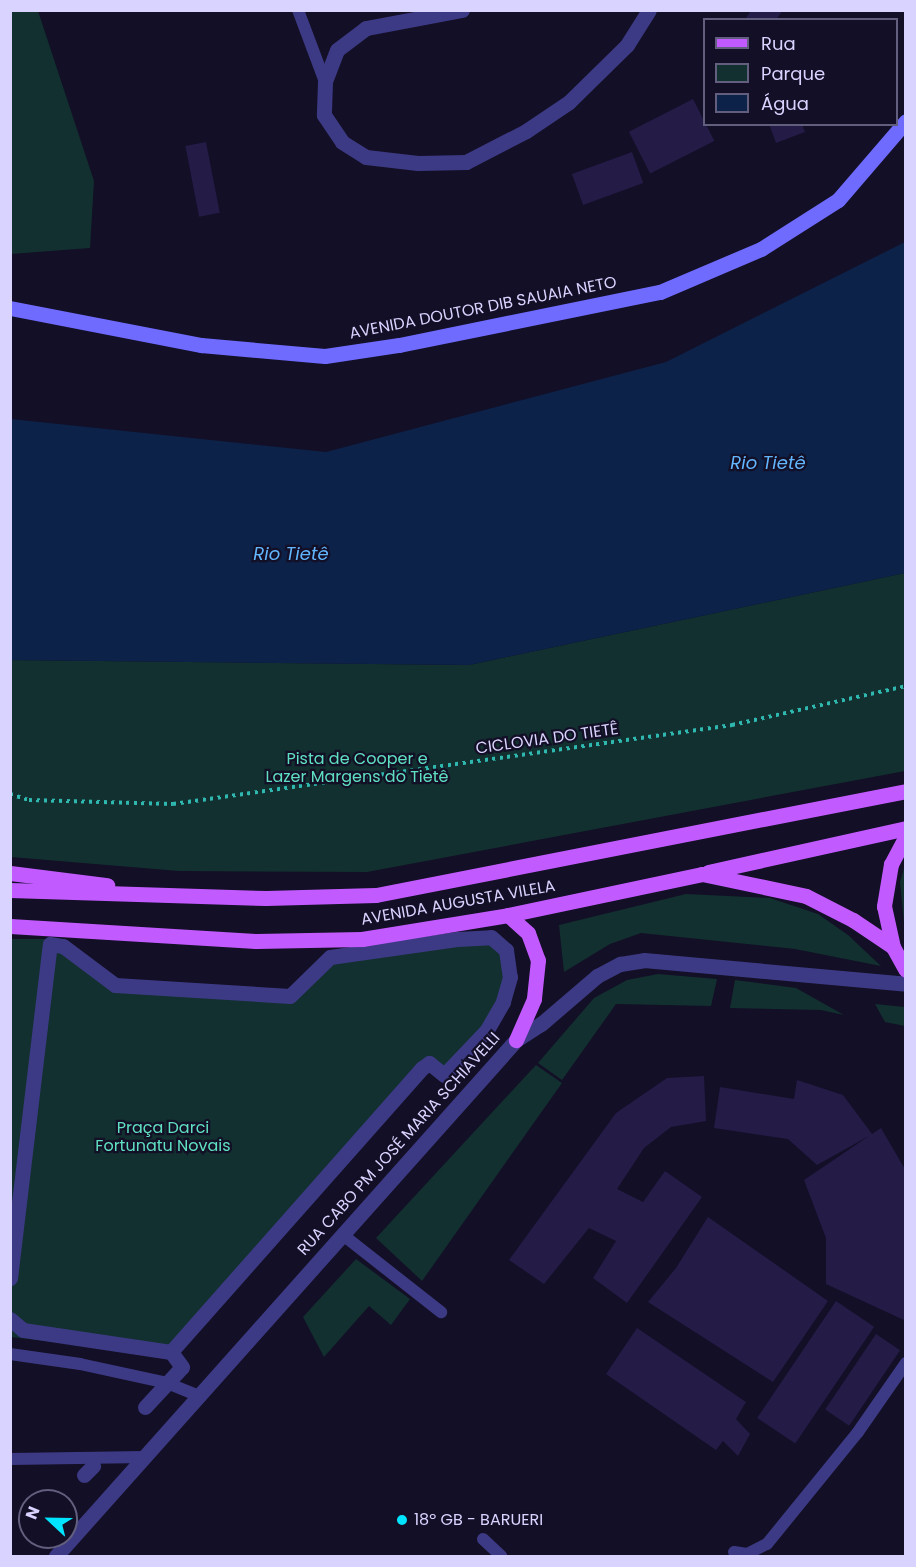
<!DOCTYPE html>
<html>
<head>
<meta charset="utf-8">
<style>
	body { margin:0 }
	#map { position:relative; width:916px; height:1567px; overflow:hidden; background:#130f26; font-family:Poppins,sans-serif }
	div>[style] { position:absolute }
	.green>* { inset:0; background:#12302f }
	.water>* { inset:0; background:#0c2248 }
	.building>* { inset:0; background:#241b47; transform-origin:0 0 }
	.path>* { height:4px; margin-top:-2px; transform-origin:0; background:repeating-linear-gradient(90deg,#2fb8b0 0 3px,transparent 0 7.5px) }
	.lane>* { height:12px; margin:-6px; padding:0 6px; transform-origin:6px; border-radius:6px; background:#3d3a85 }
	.street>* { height:15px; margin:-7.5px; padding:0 7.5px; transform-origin:7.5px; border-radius:7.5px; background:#3d3a85 }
	.secondary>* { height:15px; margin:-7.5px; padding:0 7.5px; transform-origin:7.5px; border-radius:7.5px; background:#6f6bff }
	.primary>* { height:15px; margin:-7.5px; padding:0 7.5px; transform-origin:7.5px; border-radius:7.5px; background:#c25bff }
	.dots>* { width:16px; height:16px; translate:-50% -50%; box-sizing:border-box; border:3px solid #130f26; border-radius:50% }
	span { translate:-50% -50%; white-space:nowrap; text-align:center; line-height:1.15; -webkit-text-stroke:4.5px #130f26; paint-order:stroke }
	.street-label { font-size:16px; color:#d9d4ff }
	.park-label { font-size:16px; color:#5fe0c0 }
	.poi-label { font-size:16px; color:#d9d4ff }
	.left { translate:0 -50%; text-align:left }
	.water-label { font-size:18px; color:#62b6ff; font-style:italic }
	.frame { position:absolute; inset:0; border:12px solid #d9d4ff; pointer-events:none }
	.legend { position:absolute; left:703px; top:18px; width:195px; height:108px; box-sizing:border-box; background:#130f26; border:2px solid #625e7d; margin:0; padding:8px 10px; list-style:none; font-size:18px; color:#d9d4ff }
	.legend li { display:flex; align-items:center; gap:12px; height:30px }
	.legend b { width:30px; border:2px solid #625e7d }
	.north { position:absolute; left:18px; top:1489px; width:60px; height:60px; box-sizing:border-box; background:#130f26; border:2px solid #625e7d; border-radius:50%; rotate:292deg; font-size:16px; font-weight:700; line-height:24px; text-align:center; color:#d9d4ff }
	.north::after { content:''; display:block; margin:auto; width:21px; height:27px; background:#00e5ff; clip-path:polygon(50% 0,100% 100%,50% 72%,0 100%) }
</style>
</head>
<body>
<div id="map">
	<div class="green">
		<i style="clip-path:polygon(11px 10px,38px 11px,94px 181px,90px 248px,11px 254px)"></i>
		<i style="clip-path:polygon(905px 573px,905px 771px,367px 872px,179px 871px,11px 857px,10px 660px,469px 665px)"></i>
		<i style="clip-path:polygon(905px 865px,905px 933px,900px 882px)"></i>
		<i style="clip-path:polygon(686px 894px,770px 898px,818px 914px,848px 935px,881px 966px,795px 949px,641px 933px,610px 944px,564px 972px,559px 925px)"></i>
		<i style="clip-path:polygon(466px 933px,511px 948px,492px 1031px,445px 1083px,430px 1070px,175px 1356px,11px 1337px,10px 939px,46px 939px,118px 982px,290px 991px,330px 951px)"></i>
		<i style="clip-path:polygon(658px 974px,717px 979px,711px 1006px,616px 1004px,562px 1080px,538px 1063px,594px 998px,627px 980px)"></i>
		<i style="clip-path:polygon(735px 980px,796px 988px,844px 1015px,821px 1010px,730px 1008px)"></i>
		<i style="clip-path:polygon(875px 1004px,905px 1007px,905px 1026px,885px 1022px)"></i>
		<i style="clip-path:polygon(536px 1065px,562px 1083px,422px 1281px,376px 1238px)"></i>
		<i style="clip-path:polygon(356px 1259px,410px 1299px,391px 1325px,369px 1306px,324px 1357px,303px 1317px)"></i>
	</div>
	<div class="water">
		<i style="clip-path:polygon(905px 242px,905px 573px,469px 665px,11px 660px,11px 419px,326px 452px,666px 362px)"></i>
	</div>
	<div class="building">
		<i style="clip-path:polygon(751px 10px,783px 10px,776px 20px,745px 20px)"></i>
		<i style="left:693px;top:99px;width:47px;height:72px;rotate:63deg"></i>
		<i style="clip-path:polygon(769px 124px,802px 124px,805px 132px,776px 143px)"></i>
		<i style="left:206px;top:142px;width:72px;height:21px;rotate:79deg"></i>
		<i style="left:632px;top:152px;width:33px;height:64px;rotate:70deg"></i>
		<i style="clip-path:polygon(704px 1076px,706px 1121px,671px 1127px,644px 1148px,617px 1189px,643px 1202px,665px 1171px,702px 1197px,627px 1303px,593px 1278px,616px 1241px,589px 1228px,544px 1284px,509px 1260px,616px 1113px,667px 1078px)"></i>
		<i style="clip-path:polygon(797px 1080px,843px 1095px,872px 1134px,881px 1128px,906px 1171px,906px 1321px,826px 1284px,826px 1238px,804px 1180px,869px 1136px,817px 1165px,788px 1139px,714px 1128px,720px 1087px,794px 1099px)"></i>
		<i style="clip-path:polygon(708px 1217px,828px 1301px,773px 1382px,648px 1302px,676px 1268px)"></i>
		<i style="left:836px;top:1301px;width:46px;height:141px;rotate:34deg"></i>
		<i style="clip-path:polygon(637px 1328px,746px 1402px,736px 1419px,750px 1434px,738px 1456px,723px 1441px,716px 1450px,606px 1374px)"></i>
		<i style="left:876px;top:1334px;width:29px;height:91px;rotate:34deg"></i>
	</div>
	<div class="path">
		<i style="left:10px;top:794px;width:20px;rotate:18deg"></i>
		<i style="left:29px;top:800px;width:144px;rotate:1.6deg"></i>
		<i style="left:173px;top:804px;width:565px;rotate:-8.04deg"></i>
		<i style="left:732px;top:725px;width:178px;rotate:-12.6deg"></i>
	</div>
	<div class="lane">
		<i style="left:298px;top:10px;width:77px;rotate:69.4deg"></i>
		<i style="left:343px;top:1235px;width:125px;rotate:38.2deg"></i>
		<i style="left:10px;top:1354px;width:71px;rotate:8.1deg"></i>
		<i style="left:80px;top:1364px;width:89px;rotate:12.3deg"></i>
		<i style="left:167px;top:1383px;width:35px;rotate:22deg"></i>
		<i style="left:10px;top:1459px;width:135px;rotate:-0.8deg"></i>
		<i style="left:483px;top:1539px;width:25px;rotate:43deg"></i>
		<i style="left:734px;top:1552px;width:13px;rotate:9deg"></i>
		<i style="left:747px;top:1554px;width:22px;rotate:-27deg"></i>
		<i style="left:767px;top:1544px;width:144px;rotate:-50.9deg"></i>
		<i style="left:858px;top:1432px;width:84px;rotate:-55.2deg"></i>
	</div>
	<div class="street">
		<i style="left:462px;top:10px;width:98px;rotate:169.4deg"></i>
		<i style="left:366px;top:28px;width:36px;rotate:143deg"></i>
		<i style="left:337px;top:50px;width:34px;rotate:111deg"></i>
		<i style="left:325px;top:82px;width:33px;rotate:92deg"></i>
		<i style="left:324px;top:115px;width:32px;rotate:56deg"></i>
		<i style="left:342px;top:142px;width:28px;rotate:32deg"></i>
		<i style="left:366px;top:157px;width:52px;rotate:6.6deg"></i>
		<i style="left:418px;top:163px;width:48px;rotate:-1.2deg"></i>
		<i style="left:466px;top:162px;width:68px;rotate:-27.3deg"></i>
		<i style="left:526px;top:131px;width:52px;rotate:-34deg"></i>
		<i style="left:569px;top:102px;width:81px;rotate:-44.5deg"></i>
		<i style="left:627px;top:45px;width:41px;rotate:-57.8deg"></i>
		<i style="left:10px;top:1278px;width:336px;rotate:-83.2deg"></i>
		<i style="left:50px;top:944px;width:13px;rotate:9deg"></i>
		<i style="left:63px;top:946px;width:65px;rotate:36.9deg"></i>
		<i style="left:115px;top:985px;width:175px;rotate:3.6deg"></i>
		<i style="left:290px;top:996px;width:56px;rotate:-44.3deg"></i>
		<i style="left:330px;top:957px;width:128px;rotate:-8.1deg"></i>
		<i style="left:457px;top:939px;width:34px;rotate:-3deg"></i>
		<i style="left:491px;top:937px;width:20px;rotate:41deg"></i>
		<i style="left:506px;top:950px;width:27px;rotate:82deg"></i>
		<i style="left:510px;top:977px;width:26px;rotate:106deg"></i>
		<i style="left:503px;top:1002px;width:32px;rotate:120deg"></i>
		<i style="left:487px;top:1030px;width:62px;rotate:133.7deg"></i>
		<i style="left:444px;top:1075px;width:19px;rotate:-141deg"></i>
		<i style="left:429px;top:1063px;width:9px;rotate:144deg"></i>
		<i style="left:422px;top:1068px;width:379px;rotate:131.5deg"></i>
		<i style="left:171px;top:1352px;width:150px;rotate:-171.5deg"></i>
		<i style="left:23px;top:1330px;width:17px;rotate:-140deg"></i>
		<i style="left:145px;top:1407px;width:54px;rotate:-47.2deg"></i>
		<i style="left:182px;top:1367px;width:19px;rotate:-126deg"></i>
		<i style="left:84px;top:1475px;width:13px;rotate:-45deg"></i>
		<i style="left:56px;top:1556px;width:691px;rotate:-48.28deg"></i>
		<i style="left:516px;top:1040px;width:30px;rotate:-33deg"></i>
		<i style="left:541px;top:1024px;width:74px;rotate:-40.6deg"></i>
		<i style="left:597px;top:976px;width:26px;rotate:-28deg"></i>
		<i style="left:620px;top:964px;width:24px;rotate:-9deg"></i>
		<i style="left:644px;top:960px;width:263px;rotate:5.2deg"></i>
	</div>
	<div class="secondary">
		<i style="left:10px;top:308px;width:195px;rotate:11deg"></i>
		<i style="left:201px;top:345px;width:124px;rotate:5.1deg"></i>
		<i style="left:325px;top:356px;width:75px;rotate:-8.5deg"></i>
		<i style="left:399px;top:345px;width:266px;rotate:-11.5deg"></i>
		<i style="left:660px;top:292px;width:110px;rotate:-23.1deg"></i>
		<i style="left:761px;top:249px;width:91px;rotate:-32.5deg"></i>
		<i style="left:838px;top:200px;width:104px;rotate:-49.3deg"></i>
	</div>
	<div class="primary">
		<i style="left:906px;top:836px;width:32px;rotate:118deg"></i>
		<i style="left:891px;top:864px;width:43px;rotate:99.5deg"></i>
		<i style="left:884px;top:906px;width:42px;rotate:77.6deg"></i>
		<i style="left:893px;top:947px;width:26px;rotate:61deg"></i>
		<i style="left:708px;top:872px;width:203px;rotate:-12.5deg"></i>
		<i style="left:10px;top:873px;width:98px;rotate:7.1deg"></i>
		<i style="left:10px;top:890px;width:256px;rotate:1.8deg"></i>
		<i style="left:266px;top:898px;width:110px;rotate:-1.6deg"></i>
		<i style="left:376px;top:895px;width:540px;rotate:-11.1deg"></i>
		<i style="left:508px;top:915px;width:27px;rotate:42deg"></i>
		<i style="left:528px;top:933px;width:29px;rotate:70deg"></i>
		<i style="left:538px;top:960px;width:39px;rotate:96deg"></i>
		<i style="left:534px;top:999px;width:45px;rotate:113.7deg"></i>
		<i style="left:10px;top:926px;width:246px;rotate:3.5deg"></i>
		<i style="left:256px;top:941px;width:106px;rotate:-1.1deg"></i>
		<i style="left:362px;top:939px;width:148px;rotate:-9.3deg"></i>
		<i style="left:508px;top:915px;width:198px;rotate:-11.9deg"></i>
		<i style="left:702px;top:874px;width:106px;rotate:11.9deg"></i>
		<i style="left:806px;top:896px;width:53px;rotate:27.1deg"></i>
		<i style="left:853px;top:920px;width:48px;rotate:34deg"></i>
	</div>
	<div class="dots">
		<i style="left:402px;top:1520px;background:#00e5ff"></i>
	</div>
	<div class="street-label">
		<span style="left:483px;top:308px;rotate:-11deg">AVENIDA DOUTOR DIB SAUAIA NETO</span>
		<span style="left:547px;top:739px;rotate:-8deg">CICLOVIA DO TIETÊ</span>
		<span style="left:458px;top:903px;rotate:-10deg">AVENIDA AUGUSTA VILELA</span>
		<span style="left:399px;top:1144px;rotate:-48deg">RUA CABO PM JOSÉ MARIA SCHIAVELLI</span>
	</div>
	<div class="park-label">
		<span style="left:357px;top:768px">Pista de Cooper e<br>Lazer Margens do Tietê</span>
		<span style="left:163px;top:1137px">Praça Darci<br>Fortunatu Novais</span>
	</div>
	<div class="poi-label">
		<span class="left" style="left:414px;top:1520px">18º GB - BARUERI</span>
	</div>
	<div class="water-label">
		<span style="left:768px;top:463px">Rio Tietê</span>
		<span style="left:291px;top:554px">Rio Tietê</span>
	</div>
	<div class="frame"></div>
	<ul class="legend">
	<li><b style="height:8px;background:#c25bff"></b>Rua</li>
	<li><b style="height:16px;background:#12302f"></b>Parque</li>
	<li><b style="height:16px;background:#0c2248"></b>Água</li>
	</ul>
	<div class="north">N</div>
</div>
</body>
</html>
